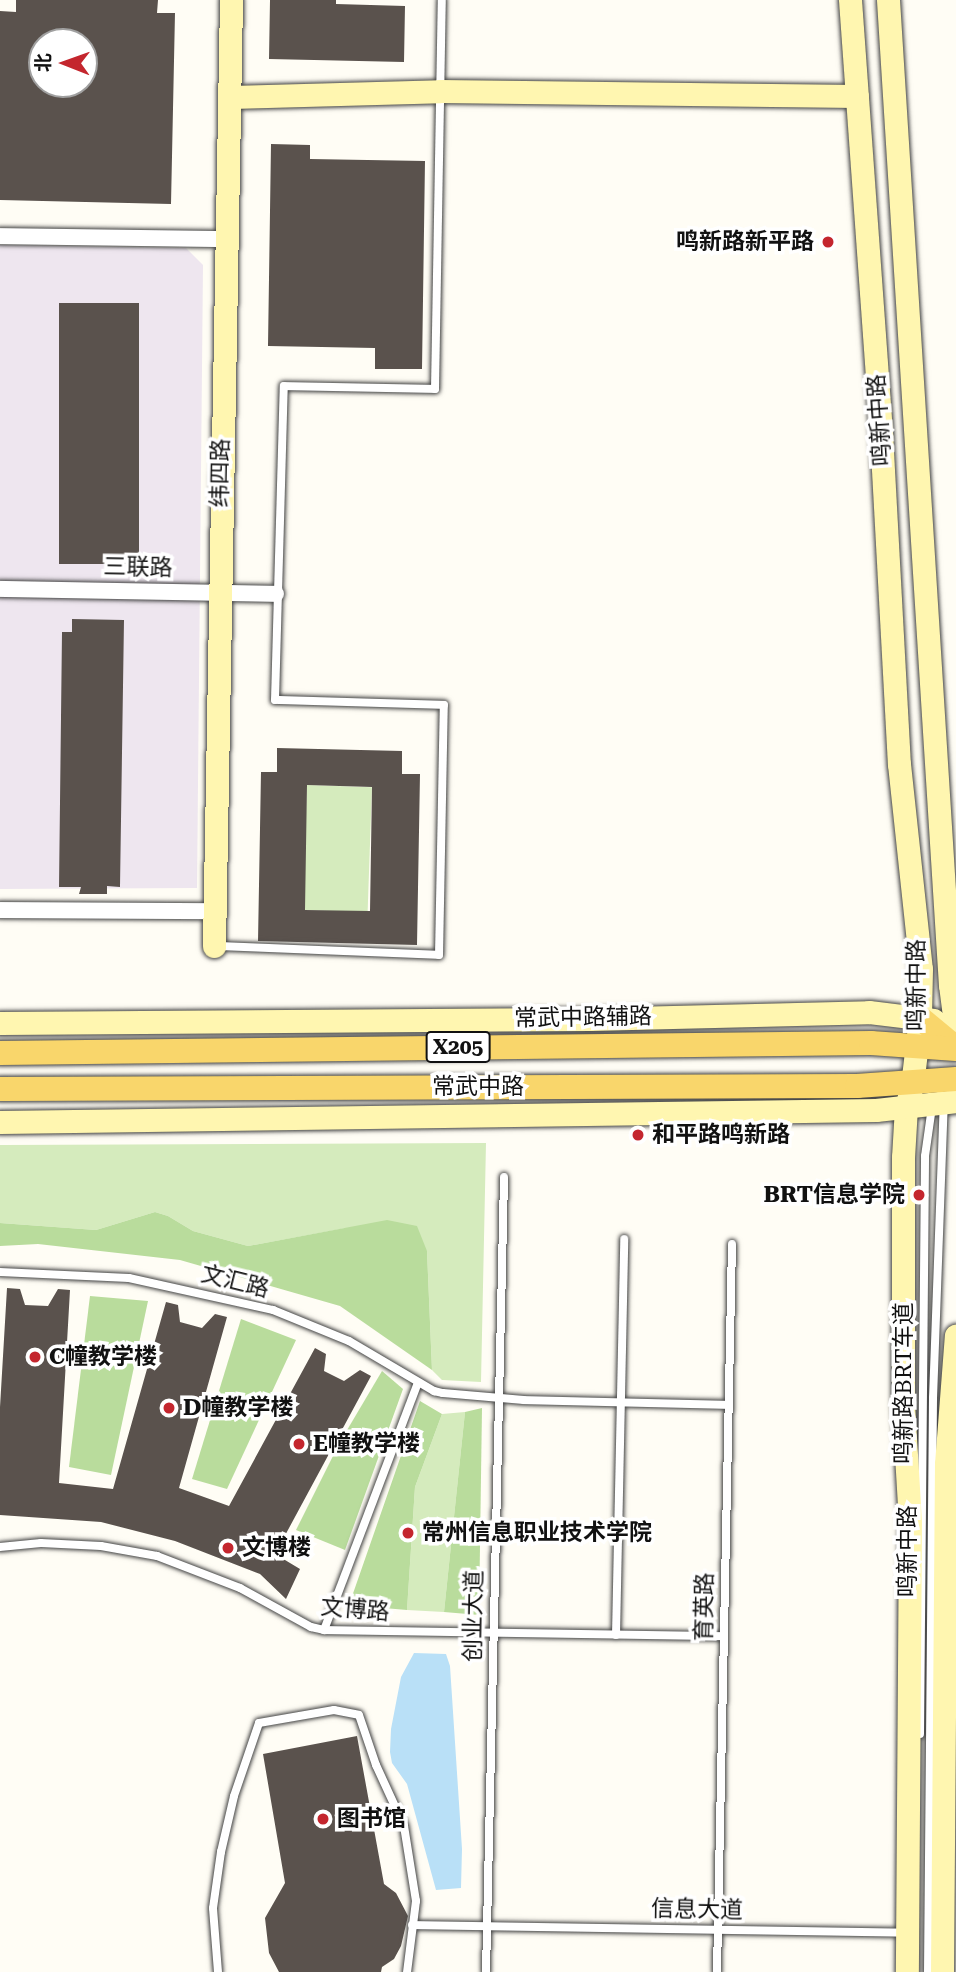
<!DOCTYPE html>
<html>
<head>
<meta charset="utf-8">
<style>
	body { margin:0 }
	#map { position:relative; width:956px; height:1972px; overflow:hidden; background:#fffdf5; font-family:"Roboto Serif","Noto Sans SC",serif }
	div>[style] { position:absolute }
	.industrial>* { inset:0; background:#eee6ef }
	.green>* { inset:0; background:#d5ebbd; transform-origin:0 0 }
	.forest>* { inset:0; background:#b9dc9c }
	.water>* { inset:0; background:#b9e0f7 }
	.building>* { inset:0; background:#5a524d; transform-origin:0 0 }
	.roads { filter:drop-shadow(0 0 2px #444) drop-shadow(0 0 2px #444) }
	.lane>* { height:8px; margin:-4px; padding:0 4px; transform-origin:4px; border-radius:4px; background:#fff }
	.street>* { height:16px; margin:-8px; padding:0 8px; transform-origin:8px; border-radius:8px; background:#fff }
	.secondary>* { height:23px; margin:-11.5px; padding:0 11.5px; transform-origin:11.5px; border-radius:11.5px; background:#fff6b0 }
	.primary>* { height:24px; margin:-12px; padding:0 12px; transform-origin:12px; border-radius:12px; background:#f9d66b }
	.dots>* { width:19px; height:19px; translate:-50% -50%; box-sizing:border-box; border:4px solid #fff; border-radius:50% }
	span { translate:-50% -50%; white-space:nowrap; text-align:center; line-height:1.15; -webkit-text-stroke:7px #fff; paint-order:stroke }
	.shield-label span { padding:2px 5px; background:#fff; border:2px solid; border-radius:5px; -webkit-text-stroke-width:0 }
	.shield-label { font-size:21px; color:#111; font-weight:700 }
	.poi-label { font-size:23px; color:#111; font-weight:700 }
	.right { translate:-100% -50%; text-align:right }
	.left { translate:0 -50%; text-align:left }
	.street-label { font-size:23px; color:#111 }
	.north { position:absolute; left:28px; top:28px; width:70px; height:70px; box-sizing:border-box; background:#fff; border:2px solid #a0a0a0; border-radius:50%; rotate:271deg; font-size:19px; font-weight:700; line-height:28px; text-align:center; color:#111 }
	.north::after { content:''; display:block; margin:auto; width:24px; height:32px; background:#c4262e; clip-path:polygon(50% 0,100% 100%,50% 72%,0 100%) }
</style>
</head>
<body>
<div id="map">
	<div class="industrial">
		<i style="clip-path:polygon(0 245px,186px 248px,203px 265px,197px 888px,0 889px)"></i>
	</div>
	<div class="green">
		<i style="left:307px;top:785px;width:65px;height:125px;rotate:2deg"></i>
		<i style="clip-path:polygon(486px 1143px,481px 1382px,442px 1380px,432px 1370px,427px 1251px,346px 1228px,248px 1246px,193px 1231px,168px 1216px,155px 1212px,96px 1230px,0 1223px,0 1145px)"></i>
		<i style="clip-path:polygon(465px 1412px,444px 1612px,407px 1610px,415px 1487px,442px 1414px)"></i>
	</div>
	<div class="forest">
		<i style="clip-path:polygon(155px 1212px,168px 1216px,193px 1231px,248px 1246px,387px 1220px,417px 1226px,427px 1251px,432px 1370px,340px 1306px,180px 1260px,38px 1244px,0 1246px,0 1223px,96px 1230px)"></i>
		<i style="clip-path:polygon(90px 1296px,148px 1301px,111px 1475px,69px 1467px)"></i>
		<i style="clip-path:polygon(241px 1319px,296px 1340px,227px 1489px,192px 1479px)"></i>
		<i style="clip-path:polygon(382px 1371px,403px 1389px,345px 1550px,296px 1530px,340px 1442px)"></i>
		<i style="clip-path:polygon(420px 1401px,442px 1414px,415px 1487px,407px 1610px,349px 1605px)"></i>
		<i style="clip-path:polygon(482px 1408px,479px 1615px,444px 1612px,465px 1412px)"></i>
	</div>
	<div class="water">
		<i style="clip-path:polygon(414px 1653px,446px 1654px,450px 1666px,462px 1849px,461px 1888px,436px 1890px,407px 1784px,392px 1763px,390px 1752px,391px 1729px,401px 1677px)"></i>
	</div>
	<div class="building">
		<i style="clip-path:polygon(evenodd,16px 0,158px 0,157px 13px,175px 13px,171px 204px,0 200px,0 11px,16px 12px,16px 0,42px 42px,84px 42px,84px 84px,42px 84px,42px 42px)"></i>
		<i style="clip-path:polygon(270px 0,336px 0,336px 4px,405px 6px,404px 62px,269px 59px)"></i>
		<i style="clip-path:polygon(271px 144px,310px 145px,310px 159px,425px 161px,422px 369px,375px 369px,375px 348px,268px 346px)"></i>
		<i style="left:59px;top:303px;width:80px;height:261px"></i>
		<i style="clip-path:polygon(72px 619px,124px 620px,120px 887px,107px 886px,107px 894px,79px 894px,81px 887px,59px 887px,62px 632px,72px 632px)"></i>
		<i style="clip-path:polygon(evenodd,277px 748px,402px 751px,402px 774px,420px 774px,417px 945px,258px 941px,261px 772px,277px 772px,277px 748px,307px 785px,372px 787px,370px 911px,305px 910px,307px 785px)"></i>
		<i style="clip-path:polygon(7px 1288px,20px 1289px,25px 1305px,48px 1306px,58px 1289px,70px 1290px,59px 1483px,113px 1489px,166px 1302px,178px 1305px,180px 1322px,202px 1328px,215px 1314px,227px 1317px,179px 1488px,229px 1506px,315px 1348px,326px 1354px,324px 1371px,344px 1381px,360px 1370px,371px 1376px,275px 1554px,300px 1569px,286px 1599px,260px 1574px,175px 1541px,101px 1522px,0 1515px,0 1407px)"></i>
		<i style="clip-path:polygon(357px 1736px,384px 1884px,396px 1893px,408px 1916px,401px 1946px,394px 1959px,382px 1967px,381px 1972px,279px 1972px,269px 1953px,265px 1918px,285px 1883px,263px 1754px)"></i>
	</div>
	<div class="roads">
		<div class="lane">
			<i style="left:217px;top:946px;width:222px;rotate:2.3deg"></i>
			<i style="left:439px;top:955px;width:250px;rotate:-88.9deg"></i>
			<i style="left:444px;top:705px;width:169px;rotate:-178.3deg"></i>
			<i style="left:275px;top:700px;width:314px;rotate:-88.4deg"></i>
			<i style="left:284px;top:386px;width:151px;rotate:1.1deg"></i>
			<i style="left:435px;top:389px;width:389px;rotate:-89deg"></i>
			<i style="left:0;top:1272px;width:129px;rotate:2.7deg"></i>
			<i style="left:129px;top:1278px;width:148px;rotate:12.5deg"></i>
			<i style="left:273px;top:1310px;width:82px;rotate:22.2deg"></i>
			<i style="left:349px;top:1341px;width:99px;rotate:30.5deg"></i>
			<i style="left:434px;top:1391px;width:9px;rotate:13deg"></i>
			<i style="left:443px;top:1393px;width:81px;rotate:4.9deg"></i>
			<i style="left:524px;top:1400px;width:205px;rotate:1.4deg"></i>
			<i style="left:0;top:1547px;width:41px;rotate:-5.6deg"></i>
			<i style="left:41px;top:1543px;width:60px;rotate:2.9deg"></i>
			<i style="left:101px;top:1546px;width:57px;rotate:10.1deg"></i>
			<i style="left:157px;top:1556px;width:89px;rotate:21.1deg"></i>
			<i style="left:240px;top:1588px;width:81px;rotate:28.8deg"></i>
			<i style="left:311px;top:1627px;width:13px;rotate:13deg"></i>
			<i style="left:324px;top:1630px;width:400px;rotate:0.9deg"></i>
			<i style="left:324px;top:1630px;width:265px;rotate:-69.2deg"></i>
			<i style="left:616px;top:1635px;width:396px;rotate:-88.8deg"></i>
			<i style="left:920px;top:1734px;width:578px;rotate:-89.5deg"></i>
			<i style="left:925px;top:1156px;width:49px;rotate:-81.9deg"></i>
			<i style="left:412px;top:1925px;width:494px;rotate:0.9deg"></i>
			<i style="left:218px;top:1972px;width:64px;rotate:-94.5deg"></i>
			<i style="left:213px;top:1908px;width:57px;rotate:-81.9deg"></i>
			<i style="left:221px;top:1852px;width:57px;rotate:-76.9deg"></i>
			<i style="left:234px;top:1796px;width:77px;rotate:-71.1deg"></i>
			<i style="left:259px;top:1723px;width:76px;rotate:-9.8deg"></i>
			<i style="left:334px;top:1710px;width:25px;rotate:11deg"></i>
			<i style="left:359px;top:1715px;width:53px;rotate:71.2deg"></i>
			<i style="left:376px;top:1765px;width:67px;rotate:65.3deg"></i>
			<i style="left:404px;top:1826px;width:76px;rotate:80.9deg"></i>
			<i style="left:416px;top:1901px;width:72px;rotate:97.2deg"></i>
			<i style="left:486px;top:1972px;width:795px;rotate:-88.7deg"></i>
			<i style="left:717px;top:1972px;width:728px;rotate:-88.82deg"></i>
			<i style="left:928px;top:1972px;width:574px;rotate:-89.5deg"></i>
			<i style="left:933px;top:1398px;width:294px;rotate:-87.9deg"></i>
		</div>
		<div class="street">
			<i style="left:0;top:236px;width:226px;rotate:0.8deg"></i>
			<i style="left:0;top:589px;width:276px;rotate:1deg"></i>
			<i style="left:0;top:910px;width:214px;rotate:0.3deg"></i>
		</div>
		<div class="secondary">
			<i style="left:850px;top:0;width:434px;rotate:85.9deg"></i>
			<i style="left:881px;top:433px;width:331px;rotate:86.9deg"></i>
			<i style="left:899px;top:764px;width:206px;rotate:83.9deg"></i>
			<i style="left:921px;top:969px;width:49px;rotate:91.2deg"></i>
			<i style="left:920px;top:1018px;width:67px;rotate:96.8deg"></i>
			<i style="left:912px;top:1085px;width:23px;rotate:105deg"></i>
			<i style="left:906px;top:1107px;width:50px;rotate:93.4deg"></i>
			<i style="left:903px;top:1157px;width:247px;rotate:90deg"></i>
			<i style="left:903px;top:1404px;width:119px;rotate:86.6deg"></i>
			<i style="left:910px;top:1523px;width:449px;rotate:90.4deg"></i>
			<i style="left:888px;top:0;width:987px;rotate:86.4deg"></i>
			<i style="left:950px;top:985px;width:46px;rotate:82.6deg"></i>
			<i style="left:231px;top:97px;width:209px;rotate:-1.6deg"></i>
			<i style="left:440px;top:91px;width:417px;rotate:0.7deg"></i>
			<i style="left:214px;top:946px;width:946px;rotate:-88.97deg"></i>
			<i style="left:0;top:1023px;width:590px;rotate:-0.39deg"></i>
			<i style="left:590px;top:1019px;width:279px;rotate:-1.4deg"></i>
			<i style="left:869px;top:1012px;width:65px;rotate:7deg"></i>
			<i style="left:0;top:1122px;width:876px;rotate:-0.78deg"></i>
			<i style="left:876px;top:1110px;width:81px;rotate:-6.4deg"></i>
			<i style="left:942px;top:1972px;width:508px;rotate:-89.55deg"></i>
			<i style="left:946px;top:1464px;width:129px;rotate:-85.6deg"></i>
		</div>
		<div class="primary">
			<i style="left:920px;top:1018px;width:47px;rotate:39.8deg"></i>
			<i style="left:0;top:1053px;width:871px;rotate:-0.66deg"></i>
			<i style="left:871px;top:1043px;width:85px;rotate:4deg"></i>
			<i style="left:0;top:1089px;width:857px;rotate:-0.2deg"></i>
			<i style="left:857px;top:1086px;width:99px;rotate:-4deg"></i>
		</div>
	</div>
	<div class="dots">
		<i style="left:828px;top:242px;background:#c4262e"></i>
		<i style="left:638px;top:1135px;background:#c4262e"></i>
		<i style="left:919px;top:1195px;background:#c4262e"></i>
		<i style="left:35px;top:1357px;background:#c4262e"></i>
		<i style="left:169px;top:1408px;background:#c4262e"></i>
		<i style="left:299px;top:1444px;background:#c4262e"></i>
		<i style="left:408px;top:1533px;background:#c4262e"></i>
		<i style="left:228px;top:1548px;background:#c4262e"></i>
		<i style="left:323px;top:1819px;background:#c4262e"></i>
	</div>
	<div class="shield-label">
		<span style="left:458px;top:1047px">X205</span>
	</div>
	<div class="poi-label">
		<span class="right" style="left:814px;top:242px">鸣新路新平路</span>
		<span class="left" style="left:652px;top:1135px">和平路鸣新路</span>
		<span class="right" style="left:905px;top:1195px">BRT信息学院</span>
		<span class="left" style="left:49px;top:1357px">C幢教学楼</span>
		<span class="left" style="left:183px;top:1408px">D幢教学楼</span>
		<span class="left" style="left:313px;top:1444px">E幢教学楼</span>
		<span class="left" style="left:422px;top:1533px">常州信息职业技术学院</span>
		<span class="left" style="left:242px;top:1548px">文博楼</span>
		<span class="left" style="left:337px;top:1819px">图书馆</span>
	</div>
	<div class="street-label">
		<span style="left:880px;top:420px;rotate:-94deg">鸣新中路</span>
		<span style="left:221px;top:473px;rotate:-89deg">纬四路</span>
		<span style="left:138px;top:568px;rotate:1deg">三联路</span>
		<span style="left:917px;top:985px;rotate:-90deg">鸣新中路</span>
		<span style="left:583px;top:1018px;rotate:-1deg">常武中路辅路</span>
		<span style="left:478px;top:1087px">常武中路</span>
		<span style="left:235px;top:1282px;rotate:14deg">文汇路</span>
		<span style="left:904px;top:1383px;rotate:-90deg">鸣新路BRT车道</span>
		<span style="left:908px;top:1551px;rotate:-90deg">鸣新中路</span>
		<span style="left:705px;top:1607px;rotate:-89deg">育英路</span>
		<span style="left:355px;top:1610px;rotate:5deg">文博路</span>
		<span style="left:474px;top:1616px;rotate:-89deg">创业大道</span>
		<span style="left:697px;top:1910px;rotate:1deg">信息大道</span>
	</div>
	<div class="north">北</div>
</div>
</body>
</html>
